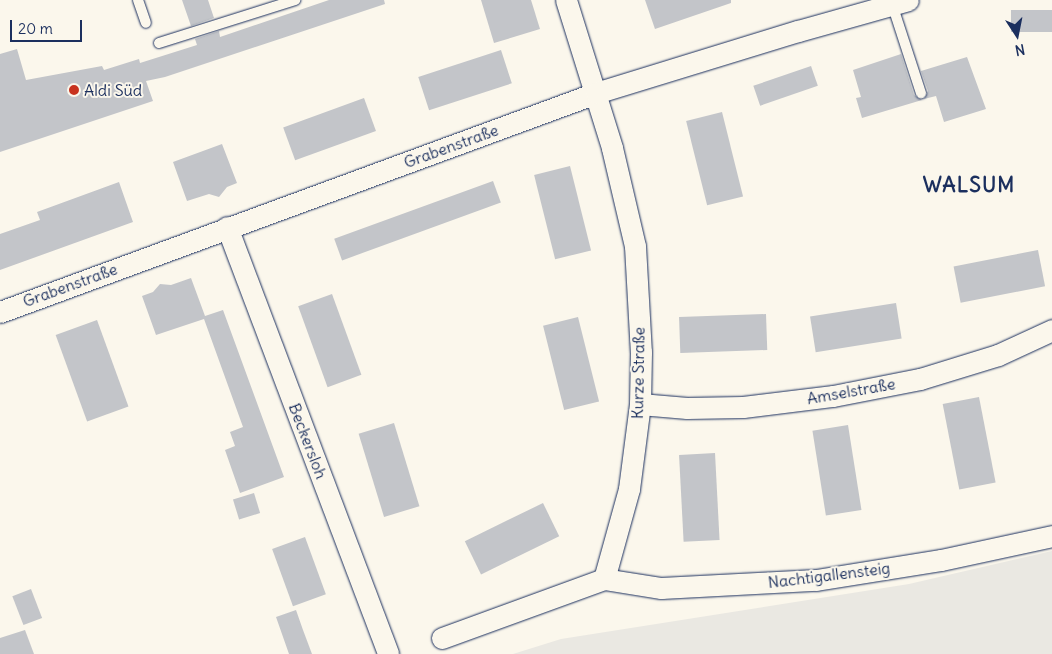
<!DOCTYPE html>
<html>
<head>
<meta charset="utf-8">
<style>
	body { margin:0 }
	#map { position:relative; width:1052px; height:654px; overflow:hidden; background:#fbf7ec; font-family:Delius,sans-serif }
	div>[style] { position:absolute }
	.built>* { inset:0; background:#eae8e2 }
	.building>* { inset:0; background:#c3c5c9; transform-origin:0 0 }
	.roads { filter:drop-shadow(0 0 1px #1b2f5e) drop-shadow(0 0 1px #1b2f5e) }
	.service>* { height:10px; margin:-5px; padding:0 5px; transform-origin:5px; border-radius:5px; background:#fbf7ec }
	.minor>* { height:21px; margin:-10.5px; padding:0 10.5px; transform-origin:10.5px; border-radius:10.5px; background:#fbf7ec }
	.dots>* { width:14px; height:14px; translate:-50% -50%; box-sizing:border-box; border:2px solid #fbf7ec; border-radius:50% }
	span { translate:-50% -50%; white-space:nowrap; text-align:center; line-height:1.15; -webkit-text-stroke:4px #fbf7ec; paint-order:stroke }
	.poi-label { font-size:16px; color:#1b2f5e }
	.left { translate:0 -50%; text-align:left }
	.street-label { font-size:16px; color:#1b2f5e }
	.district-label { font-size:21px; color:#1b2f5e; font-weight:700; letter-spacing:1px }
	.north { position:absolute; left:992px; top:10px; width:50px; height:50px; -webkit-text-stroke:4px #fbf7ec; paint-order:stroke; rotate:169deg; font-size:14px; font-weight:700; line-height:20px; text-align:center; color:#1b2f5e }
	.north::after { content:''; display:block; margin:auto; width:18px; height:22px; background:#1b2f5e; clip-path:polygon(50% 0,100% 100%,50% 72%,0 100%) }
	.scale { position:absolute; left:10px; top:20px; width:72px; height:22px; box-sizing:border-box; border:2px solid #1b2f5e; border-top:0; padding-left:6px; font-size:15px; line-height:18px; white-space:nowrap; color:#1b2f5e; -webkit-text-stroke:4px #fbf7ec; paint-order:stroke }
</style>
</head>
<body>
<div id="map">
	<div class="built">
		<i style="clip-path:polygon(1052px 551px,1052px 654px,513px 654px,561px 639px,909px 584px)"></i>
	</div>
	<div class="building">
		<i style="clip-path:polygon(182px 0,208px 0,214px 18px,191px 26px)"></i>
		<i style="clip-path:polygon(329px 0,384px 0,385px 4px,165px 77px,146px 81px,153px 101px,0 152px,0 54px,17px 49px,26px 80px,102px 66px,104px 70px,139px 59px,140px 63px,197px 45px,195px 39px,219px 31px,220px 37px)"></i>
		<i style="clip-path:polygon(481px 0,531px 0,540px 29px,494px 43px)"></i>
		<i style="clip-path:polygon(645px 0,731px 0,731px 3px,655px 29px)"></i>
		<i style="left:1052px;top:10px;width:22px;height:41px;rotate:90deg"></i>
		<i style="left:501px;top:50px;width:35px;height:87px;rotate:72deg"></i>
		<i style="clip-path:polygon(901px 54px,914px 95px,922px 100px,862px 118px,856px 98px,861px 97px,853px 70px)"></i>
		<i style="clip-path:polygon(967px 57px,986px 109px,944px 122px,936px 96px,924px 99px,928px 91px,921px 71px)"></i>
		<i style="left:811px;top:66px;width:21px;height:61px;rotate:71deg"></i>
		<i style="left:364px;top:98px;width:35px;height:86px;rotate:70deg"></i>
		<i style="left:722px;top:112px;width:87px;height:37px;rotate:76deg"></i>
		<i style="clip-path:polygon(222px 144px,237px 183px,227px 187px,219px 197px,209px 194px,187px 201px,173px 162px)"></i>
		<i style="left:570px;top:166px;width:87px;height:37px;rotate:76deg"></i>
		<i style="left:493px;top:181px;width:23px;height:169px;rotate:70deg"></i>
		<i style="clip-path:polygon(119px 182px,133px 222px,0 270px,0 234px,40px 220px,37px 212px)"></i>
		<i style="left:1038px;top:250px;width:37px;height:86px;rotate:79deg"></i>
		<i style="clip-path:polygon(191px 278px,205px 316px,223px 310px,284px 477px,240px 493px,225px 450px,235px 446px,230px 432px,243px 427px,204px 319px,156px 335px,142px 296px,153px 292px,160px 284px,171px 285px)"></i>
		<i style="left:332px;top:294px;width:86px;height:36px;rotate:70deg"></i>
		<i style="left:896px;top:303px;width:36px;height:87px;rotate:81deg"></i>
		<i style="left:766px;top:314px;width:36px;height:87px;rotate:88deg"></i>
		<i style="left:578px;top:317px;width:87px;height:36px;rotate:76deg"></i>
		<i style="left:97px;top:320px;width:92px;height:44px;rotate:70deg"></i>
		<i style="left:979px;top:397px;width:87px;height:37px;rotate:79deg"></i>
		<i style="left:394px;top:423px;width:87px;height:37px;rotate:73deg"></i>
		<i style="left:848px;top:425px;width:86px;height:36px;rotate:81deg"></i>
		<i style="left:715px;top:453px;width:87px;height:36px;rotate:87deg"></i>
		<i style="left:254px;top:493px;width:21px;height:22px;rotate:73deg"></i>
		<i style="left:543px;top:503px;width:37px;height:87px;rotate:64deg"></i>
		<i style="left:305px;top:537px;width:61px;height:35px;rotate:70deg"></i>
		<i style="left:31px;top:589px;width:31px;height:20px;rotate:69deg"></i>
		<i style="clip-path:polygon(296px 610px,303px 630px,312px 654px,289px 654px,276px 617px)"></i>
		<i style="clip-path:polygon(25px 630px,34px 654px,0 654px,0 638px)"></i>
	</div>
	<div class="roads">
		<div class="service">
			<i style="left:138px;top:0;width:24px;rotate:71deg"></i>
			<i style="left:892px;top:4px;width:94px;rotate:72deg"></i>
			<i style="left:159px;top:43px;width:143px;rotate:-17.5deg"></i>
		</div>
		<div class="minor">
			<i style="left:566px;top:0;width:155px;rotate:72.7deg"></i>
			<i style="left:612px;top:148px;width:101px;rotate:76.8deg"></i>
			<i style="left:635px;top:246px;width:106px;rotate:86.8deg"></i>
			<i style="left:641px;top:352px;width:52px;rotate:91.1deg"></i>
			<i style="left:640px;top:404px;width:86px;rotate:97.4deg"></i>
			<i style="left:629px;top:489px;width:93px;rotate:105.5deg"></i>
			<i style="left:227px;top:227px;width:456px;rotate:69.3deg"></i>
			<i style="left:0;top:312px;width:635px;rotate:-20.18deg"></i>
			<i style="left:596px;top:93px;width:211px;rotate:-17.1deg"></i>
			<i style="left:798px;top:31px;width:114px;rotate:-15.7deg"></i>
			<i style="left:640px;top:404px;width:47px;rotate:4.9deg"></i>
			<i style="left:687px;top:408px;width:56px;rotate:-1deg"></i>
			<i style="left:743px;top:407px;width:91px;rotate:-7deg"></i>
			<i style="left:833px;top:396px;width:89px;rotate:-11.1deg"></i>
			<i style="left:920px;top:379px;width:82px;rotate:-17.1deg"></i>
			<i style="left:998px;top:355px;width:60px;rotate:-24.8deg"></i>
			<i style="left:442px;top:638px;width:172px;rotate:-20deg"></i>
			<i style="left:604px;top:579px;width:58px;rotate:9deg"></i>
			<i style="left:661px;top:588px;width:155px;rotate:-3deg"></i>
			<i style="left:816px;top:580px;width:127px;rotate:-9.1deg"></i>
			<i style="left:941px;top:560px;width:114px;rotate:-12.2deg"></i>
		</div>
	</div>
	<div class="dots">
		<i style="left:74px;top:90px;background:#c8321e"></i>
	</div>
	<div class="poi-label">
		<span class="left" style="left:84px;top:90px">Aldi Süd</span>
	</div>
	<div class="street-label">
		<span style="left:451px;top:146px;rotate:-20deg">Grabenstraße</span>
		<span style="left:70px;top:285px;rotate:-20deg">Grabenstraße</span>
		<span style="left:638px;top:373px;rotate:-89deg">Kurze Straße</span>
		<span style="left:851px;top:391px;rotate:-10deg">Amselstraße</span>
		<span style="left:308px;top:441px;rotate:69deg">Beckersloh</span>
		<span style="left:829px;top:575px;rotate:-7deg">Nachtigallensteig</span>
	</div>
	<div class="district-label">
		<span style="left:969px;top:185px">WALSUM</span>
	</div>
	<div class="north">N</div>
	<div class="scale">20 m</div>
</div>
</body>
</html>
